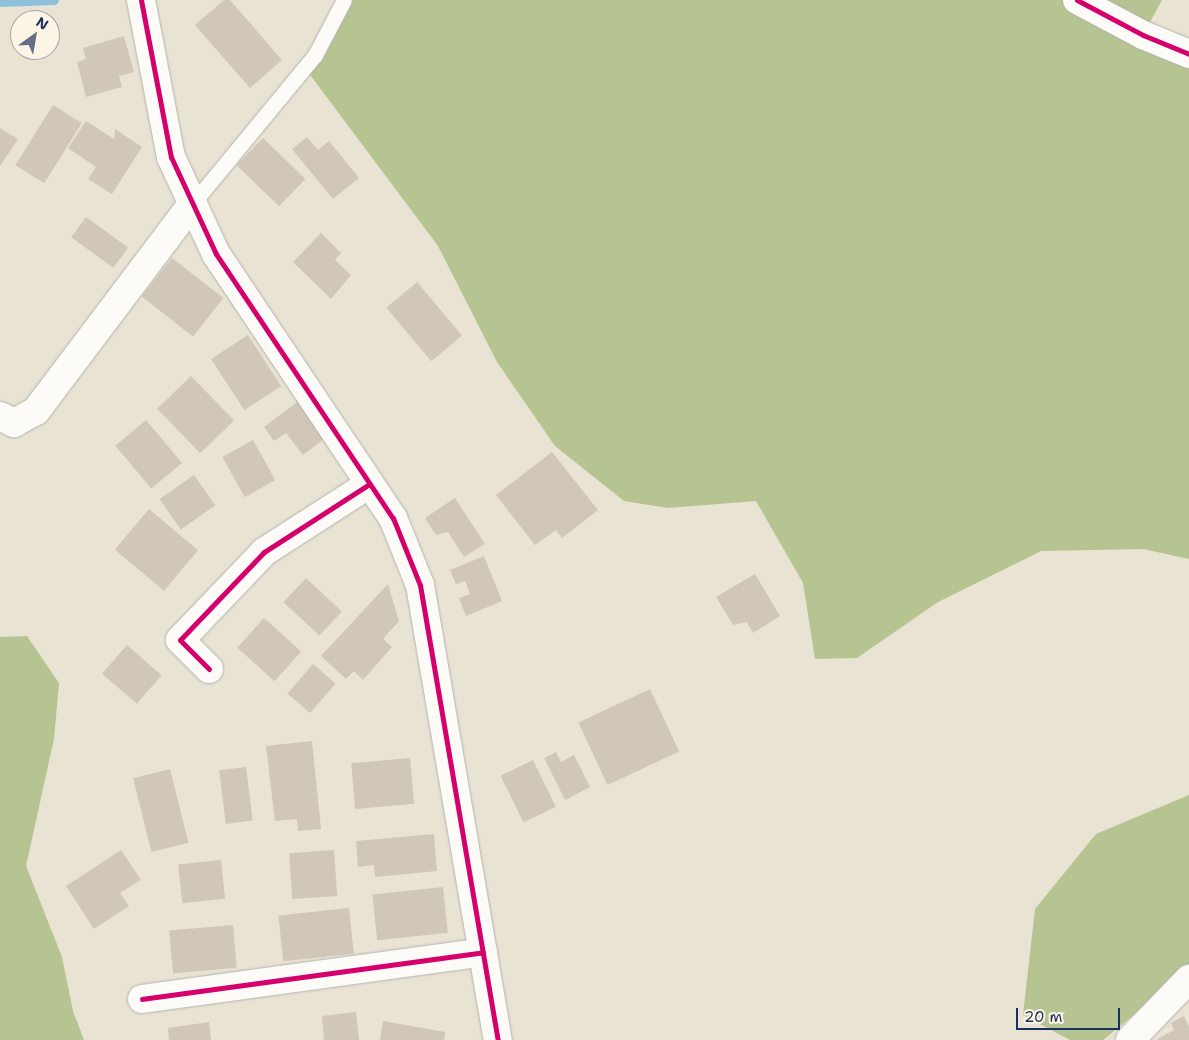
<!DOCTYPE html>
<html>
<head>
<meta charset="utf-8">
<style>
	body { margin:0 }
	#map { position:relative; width:1189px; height:1040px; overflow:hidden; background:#e8e3d3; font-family:"Shantell Sans",sans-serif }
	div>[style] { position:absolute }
	.forest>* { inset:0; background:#b6c492 }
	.stream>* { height:10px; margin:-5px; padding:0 5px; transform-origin:5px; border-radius:5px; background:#8cc0db }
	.building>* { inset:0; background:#d0c7b8; transform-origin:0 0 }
	.roads { filter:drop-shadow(0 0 1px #b5b4ae) drop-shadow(0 0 1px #b5b4ae) }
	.lane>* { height:15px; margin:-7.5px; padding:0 7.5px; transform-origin:7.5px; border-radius:7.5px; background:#fcfbf8 }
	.street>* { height:28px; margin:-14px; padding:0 14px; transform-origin:14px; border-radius:14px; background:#fcfbf8 }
	.cycleway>* { height:5px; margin:-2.5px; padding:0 2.5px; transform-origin:2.5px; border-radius:2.5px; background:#d6006c }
	span { translate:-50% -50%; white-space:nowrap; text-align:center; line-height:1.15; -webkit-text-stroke:4px #fcf5e5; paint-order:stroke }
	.north { position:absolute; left:10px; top:10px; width:50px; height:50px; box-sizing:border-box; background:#fcf5e5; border:1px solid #a2a6af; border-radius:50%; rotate:32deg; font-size:14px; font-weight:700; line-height:20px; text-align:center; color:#1b2f5e }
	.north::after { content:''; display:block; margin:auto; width:18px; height:22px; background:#636e87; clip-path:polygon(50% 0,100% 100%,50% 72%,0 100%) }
	.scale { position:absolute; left:1016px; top:1008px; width:104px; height:22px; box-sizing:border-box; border:2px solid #1b2f5e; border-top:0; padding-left:6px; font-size:15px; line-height:18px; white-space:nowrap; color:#1b2f5e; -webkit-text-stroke:4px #fcf5e5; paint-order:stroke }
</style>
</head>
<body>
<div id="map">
	<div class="forest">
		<i style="clip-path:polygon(339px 0,1162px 0,1143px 35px,1189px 60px,1189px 559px,1143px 549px,1041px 551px,938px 602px,857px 658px,815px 659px,803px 583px,756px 501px,668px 508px,624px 501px,555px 446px,497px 362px,438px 246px,308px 72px)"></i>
		<i style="clip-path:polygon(27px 636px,59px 683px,54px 739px,26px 866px,62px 957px,73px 1011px,84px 1040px,0 1040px,0 637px)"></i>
		<i style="clip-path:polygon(1189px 795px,1189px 969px,1103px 1040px,1070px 1040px,1023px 1015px,1035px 909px,1096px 834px)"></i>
	</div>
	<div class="stream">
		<i style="left:0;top:2px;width:54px;rotate:-2.1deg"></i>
	</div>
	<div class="building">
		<i style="clip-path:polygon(224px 0,230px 0,282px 60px,250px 88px,195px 25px)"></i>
		<i style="clip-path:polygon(124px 36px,134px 72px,119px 76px,122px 87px,86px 97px,77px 62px,86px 59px,83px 48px)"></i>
		<i style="left:53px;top:105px;width:34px;height:71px;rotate:32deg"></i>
		<i style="clip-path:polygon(86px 121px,114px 139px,115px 129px,142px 147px,112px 194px,88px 179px,96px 167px,68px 148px)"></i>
		<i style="clip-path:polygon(0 128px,18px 139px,0 166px)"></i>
		<i style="clip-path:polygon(307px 137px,318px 150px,329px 141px,359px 178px,333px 199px,292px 149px)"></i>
		<i style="left:263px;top:138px;width:59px;height:38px;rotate:44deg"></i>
		<i style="left:86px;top:217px;width:52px;height:25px;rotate:36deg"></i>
		<i style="clip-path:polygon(321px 233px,341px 253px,335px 260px,351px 275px,331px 299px,293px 262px)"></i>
		<i style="left:172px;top:258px;width:65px;height:49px;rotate:38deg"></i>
		<i style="left:417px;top:282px;width:70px;height:40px;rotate:50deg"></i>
		<i style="left:248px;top:335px;width:61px;height:44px;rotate:57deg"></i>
		<i style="left:191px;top:376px;width:62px;height:47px;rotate:46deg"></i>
		<i style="clip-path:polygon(297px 402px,325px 438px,303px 455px,286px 433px,274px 441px,264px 427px)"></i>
		<i style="left:146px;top:420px;width:56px;height:40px;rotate:50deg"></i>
		<i style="left:253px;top:440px;width:46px;height:35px;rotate:61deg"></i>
		<i style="clip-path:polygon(552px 452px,598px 510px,562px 538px,556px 530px,535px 545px,496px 495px)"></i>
		<i style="left:194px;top:475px;width:37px;height:42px;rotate:55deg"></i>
		<i style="clip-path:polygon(455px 498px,485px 544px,464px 557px,448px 532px,436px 535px,425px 518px)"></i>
		<i style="left:149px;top:509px;width:64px;height:53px;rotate:40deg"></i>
		<i style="clip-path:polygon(484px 556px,502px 601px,466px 616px,459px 598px,470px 594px,465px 581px,456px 584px,450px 570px)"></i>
		<i style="clip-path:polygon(755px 574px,780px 616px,753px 633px,747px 622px,733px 625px,716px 597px)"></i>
		<i style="left:306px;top:578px;width:49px;height:33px;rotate:43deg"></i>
		<i style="clip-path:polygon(388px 584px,399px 621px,383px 639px,392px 647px,363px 680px,354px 671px,346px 679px,321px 656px)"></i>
		<i style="left:264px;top:618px;width:50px;height:40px;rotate:42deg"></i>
		<i style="left:127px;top:645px;width:46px;height:38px;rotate:41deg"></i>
		<i style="left:313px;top:664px;width:30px;height:39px;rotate:41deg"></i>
		<i style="left:650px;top:689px;width:69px;height:79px;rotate:65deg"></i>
		<i style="clip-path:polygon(312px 741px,321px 829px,298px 831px,297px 819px,275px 821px,266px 746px)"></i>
		<i style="clip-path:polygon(556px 752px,561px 762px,574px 755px,590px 787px,565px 800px,544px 758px)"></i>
		<i style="left:410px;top:758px;width:46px;height:59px;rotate:85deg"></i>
		<i style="left:533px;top:760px;width:52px;height:36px;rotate:64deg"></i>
		<i style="left:246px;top:767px;width:54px;height:27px;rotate:83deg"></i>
		<i style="left:170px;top:769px;width:76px;height:38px;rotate:76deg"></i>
		<i style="clip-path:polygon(434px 834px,437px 871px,375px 877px,374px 865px,358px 867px,356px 841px)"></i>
		<i style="clip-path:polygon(121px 850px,141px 880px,120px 893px,129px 906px,94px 929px,66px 886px)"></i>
		<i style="left:334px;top:850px;width:46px;height:45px;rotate:86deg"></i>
		<i style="left:221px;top:860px;width:39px;height:43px;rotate:84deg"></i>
		<i style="left:443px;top:887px;width:46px;height:71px;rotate:84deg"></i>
		<i style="left:349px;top:908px;width:46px;height:71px;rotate:84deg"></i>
		<i style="left:233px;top:925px;width:43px;height:64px;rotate:85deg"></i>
		<i style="clip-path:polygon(356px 1012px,359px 1040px,324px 1040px,322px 1016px)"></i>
		<i style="clip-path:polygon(1184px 1016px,1189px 1027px,1189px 1040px,1156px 1040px,1174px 1030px,1171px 1023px)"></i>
		<i style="clip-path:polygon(383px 1021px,445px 1032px,444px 1040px,380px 1040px)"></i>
		<i style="clip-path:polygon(209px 1022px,211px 1040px,169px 1040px,168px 1028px)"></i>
	</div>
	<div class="roads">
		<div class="lane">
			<i style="left:193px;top:203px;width:192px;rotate:-50.5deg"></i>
			<i style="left:315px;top:55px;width:62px;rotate:-62.2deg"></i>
		</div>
		<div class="street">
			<i style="left:141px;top:0;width:160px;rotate:79.2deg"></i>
			<i style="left:171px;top:157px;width:107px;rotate:65.1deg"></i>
			<i style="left:216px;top:254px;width:318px;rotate:56.2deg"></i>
			<i style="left:393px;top:518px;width:72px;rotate:68.1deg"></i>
			<i style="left:420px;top:585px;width:462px;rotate:80.3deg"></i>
			<i style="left:1077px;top:0;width:75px;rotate:27.9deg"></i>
			<i style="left:1143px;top:35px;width:50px;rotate:22.4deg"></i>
			<i style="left:0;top:416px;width:16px;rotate:27deg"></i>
			<i style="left:14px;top:423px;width:25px;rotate:-29deg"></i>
			<i style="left:36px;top:411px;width:261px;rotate:-53deg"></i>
			<i style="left:209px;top:669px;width:41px;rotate:-135deg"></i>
			<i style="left:180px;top:640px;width:122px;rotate:-46.3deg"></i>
			<i style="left:264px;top:552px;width:124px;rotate:-32.8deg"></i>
			<i style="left:142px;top:999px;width:344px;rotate:-7.8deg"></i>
			<i style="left:1130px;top:1040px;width:85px;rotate:-46deg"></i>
		</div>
	</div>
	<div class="cycleway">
		<i style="left:141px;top:0;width:160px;rotate:79.2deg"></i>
		<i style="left:171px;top:157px;width:107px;rotate:65.1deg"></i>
		<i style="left:216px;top:254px;width:318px;rotate:56.2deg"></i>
		<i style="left:393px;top:518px;width:72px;rotate:68.1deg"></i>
		<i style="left:420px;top:585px;width:462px;rotate:80.3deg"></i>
		<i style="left:1077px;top:0;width:75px;rotate:27.9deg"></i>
		<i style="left:1143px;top:35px;width:50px;rotate:22.4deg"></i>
		<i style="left:209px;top:669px;width:41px;rotate:-135deg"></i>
		<i style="left:180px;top:640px;width:122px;rotate:-46.3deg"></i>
		<i style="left:264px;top:552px;width:124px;rotate:-32.8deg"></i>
		<i style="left:142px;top:999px;width:344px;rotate:-7.8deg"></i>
	</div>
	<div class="north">N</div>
	<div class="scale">20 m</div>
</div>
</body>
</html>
